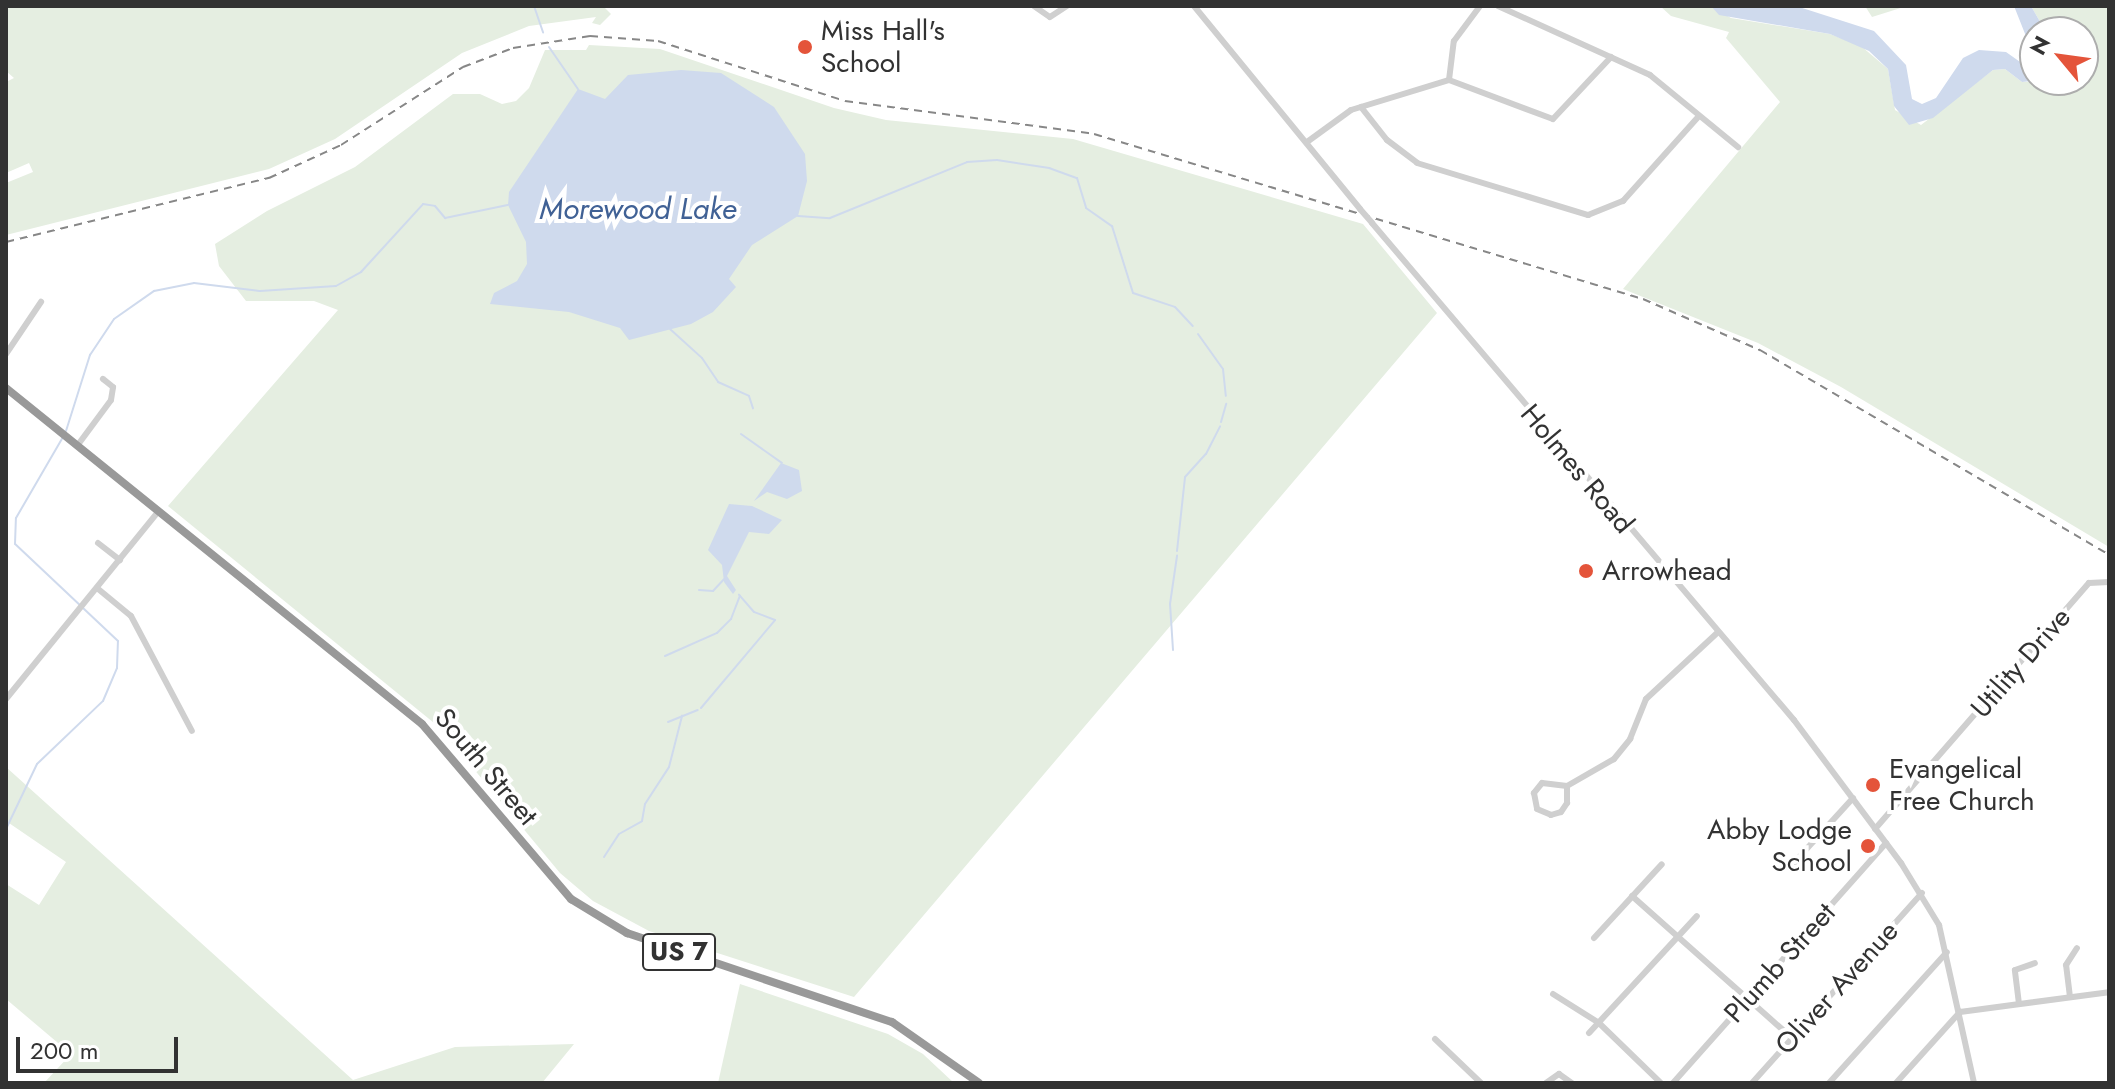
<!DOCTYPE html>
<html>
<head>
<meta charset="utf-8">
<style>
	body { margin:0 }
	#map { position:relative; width:2115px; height:1089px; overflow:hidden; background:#fff; font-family:Jost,sans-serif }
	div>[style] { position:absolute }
	.green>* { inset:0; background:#e5eee1 }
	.water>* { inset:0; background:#cfdaed }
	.stream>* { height:2px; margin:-1px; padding:0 1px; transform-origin:1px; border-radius:1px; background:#cfdaed }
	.minor>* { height:6px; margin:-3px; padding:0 3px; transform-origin:3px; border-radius:3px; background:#cfcfcf }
	.highway>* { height:8px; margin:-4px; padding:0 4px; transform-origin:4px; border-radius:4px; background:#999 }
	.rail>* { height:2px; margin-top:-1px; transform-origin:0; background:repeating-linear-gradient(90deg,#878787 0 8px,transparent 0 14px) }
	.minor-bridge>* { height:6px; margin:-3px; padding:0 3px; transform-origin:3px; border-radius:3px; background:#cfcfcf }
	.dots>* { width:22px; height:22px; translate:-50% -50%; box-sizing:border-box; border:4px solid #fff; border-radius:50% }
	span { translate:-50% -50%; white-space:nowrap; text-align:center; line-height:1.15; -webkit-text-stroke:8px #fff; paint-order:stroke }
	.shield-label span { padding:2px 6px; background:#fff; border:2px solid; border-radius:6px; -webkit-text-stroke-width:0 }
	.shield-label { font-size:26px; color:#323232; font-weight:700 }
	.poi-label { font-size:28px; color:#323232 }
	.left { translate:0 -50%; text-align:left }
	.right { translate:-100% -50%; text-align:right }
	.street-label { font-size:28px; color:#323232 }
	.water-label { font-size:30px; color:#406195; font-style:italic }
	.frame { position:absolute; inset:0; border:8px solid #323232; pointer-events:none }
	.north { position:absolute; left:2019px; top:16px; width:80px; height:80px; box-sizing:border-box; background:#fff; border:2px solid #adadad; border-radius:50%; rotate:299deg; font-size:22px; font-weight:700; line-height:32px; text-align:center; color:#323232 }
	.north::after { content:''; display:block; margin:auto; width:28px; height:36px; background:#e4543a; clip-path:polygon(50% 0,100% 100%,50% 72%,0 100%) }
	.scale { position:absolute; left:16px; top:1037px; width:162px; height:36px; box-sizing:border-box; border:4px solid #323232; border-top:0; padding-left:10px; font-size:24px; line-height:28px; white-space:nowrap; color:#323232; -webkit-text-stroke:6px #fff; paint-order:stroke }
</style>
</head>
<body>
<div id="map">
	<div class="green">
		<i style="clip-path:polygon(6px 6px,603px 6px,611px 14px,600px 25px,592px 23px,596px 17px,529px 26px,462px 53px,335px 139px,269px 169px,6px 235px,6px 183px,33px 172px,29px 163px,6px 173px,6px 82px,14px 78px,6px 71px)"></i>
		<i style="clip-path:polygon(1660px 6px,1711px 6px,1731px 18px,1830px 34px,1861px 46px,1888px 69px,1895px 110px,1921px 125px,1993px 70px,2005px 69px,2022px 82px,2083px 80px,2083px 32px,2046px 32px,2031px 6px,2109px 6px,2109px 547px,1841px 387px,1758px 343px,1623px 289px,1780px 102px,1726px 38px,1729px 32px,1671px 16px)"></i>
		<i style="clip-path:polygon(1865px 6px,1907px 6px,1872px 17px)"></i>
		<i style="clip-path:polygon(589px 45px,660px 49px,834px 108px,886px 120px,1073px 139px,1363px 224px,1437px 313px,854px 997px,649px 931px,593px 901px,560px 873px,439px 727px,168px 506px,338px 310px,314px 301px,246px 301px,219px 266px,215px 244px,267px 211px,355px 167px,453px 94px,480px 94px,502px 104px,516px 101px,529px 88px,545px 50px,586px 50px)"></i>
		<i style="clip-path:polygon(6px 767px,353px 1080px,455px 1047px,574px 1044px,542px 1083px,44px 1083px,71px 1054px,6px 999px,6px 884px,39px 905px,66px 862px,6px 821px)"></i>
		<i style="clip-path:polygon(740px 984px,888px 1034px,923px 1054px,954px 1083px,718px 1083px)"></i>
	</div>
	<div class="water">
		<i style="clip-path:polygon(1711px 6px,1796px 6px,1874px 31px,1906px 65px,1912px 99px,1922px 104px,1936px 98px,1963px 58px,1979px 50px,2006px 52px,2023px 64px,2030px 62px,2033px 54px,2014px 6px,2031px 6px,2046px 32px,2035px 32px,2035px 80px,2043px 80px,2022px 82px,2005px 69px,1993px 70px,1933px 118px,1909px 125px,1894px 106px,1888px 69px,1869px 51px,1830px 34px,1719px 15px)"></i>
		<i style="clip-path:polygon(681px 70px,721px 73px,774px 107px,805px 154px,807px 181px,798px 216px,752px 245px,729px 279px,736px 287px,713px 312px,691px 324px,629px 340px,620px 328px,569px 312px,490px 304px,494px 293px,517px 281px,527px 264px,526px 242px,508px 205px,509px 192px,578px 89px,605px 99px,628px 75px)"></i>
		<i style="clip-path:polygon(781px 463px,799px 470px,802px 491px,787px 499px,767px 492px,754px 501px)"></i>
		<i style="clip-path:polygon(729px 504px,752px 506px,782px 520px,769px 534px,749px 532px,727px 576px,736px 590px,733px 594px,724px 582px,722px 565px,708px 550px)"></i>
	</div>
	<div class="stream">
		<i style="left:534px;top:6px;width:28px;rotate:71deg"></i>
		<i style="left:549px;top:47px;width:51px;rotate:55.4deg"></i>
		<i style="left:798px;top:216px;width:32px;rotate:4deg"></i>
		<i style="left:830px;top:218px;width:148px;rotate:-22.2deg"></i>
		<i style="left:967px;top:162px;width:30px;rotate:-4deg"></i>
		<i style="left:997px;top:160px;width:53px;rotate:8.7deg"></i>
		<i style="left:1049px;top:168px;width:30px;rotate:20deg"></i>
		<i style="left:1077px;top:178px;width:31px;rotate:73deg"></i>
		<i style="left:1086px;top:208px;width:32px;rotate:35deg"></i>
		<i style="left:1112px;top:226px;width:70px;rotate:72.6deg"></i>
		<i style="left:1133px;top:293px;width:44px;rotate:18.4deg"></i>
		<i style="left:1175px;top:307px;width:26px;rotate:47deg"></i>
		<i style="left:670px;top:329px;width:43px;rotate:42.2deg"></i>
		<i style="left:702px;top:358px;width:29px;rotate:56deg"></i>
		<i style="left:718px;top:382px;width:34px;rotate:24deg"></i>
		<i style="left:749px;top:396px;width:13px;rotate:72deg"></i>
		<i style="left:1198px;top:334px;width:43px;rotate:54.5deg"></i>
		<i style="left:1223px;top:369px;width:27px;rotate:84deg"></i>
		<i style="left:1221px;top:422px;width:19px;rotate:-74deg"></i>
		<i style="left:66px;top:431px;width:80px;rotate:-72.5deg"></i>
		<i style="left:90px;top:355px;width:43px;rotate:-56.3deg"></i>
		<i style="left:114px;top:319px;width:49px;rotate:-35deg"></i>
		<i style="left:154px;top:291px;width:41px;rotate:-11.3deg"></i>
		<i style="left:194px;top:283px;width:66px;rotate:6.9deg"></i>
		<i style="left:260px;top:291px;width:76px;rotate:-3.8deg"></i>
		<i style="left:336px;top:286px;width:29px;rotate:-29deg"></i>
		<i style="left:361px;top:272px;width:92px;rotate:-47.6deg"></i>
		<i style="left:423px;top:204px;width:12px;rotate:9deg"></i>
		<i style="left:435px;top:206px;width:16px;rotate:50deg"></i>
		<i style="left:445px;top:218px;width:64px;rotate:-11.7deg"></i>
		<i style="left:741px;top:434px;width:50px;rotate:35.3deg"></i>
		<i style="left:1177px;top:551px;width:74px;rotate:-83.8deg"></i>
		<i style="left:1185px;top:477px;width:31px;rotate:-48deg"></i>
		<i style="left:1206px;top:454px;width:31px;rotate:-63deg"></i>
		<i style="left:699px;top:590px;width:14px;rotate:4deg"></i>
		<i style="left:713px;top:591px;width:16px;rotate:-47deg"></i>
		<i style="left:1173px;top:650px;width:46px;rotate:-93.7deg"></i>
		<i style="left:1170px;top:604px;width:49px;rotate:-81.7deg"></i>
		<i style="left:665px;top:656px;width:57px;rotate:-23.9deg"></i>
		<i style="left:717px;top:633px;width:20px;rotate:-45deg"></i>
		<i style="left:731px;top:619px;width:25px;rotate:-69deg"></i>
		<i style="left:701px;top:708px;width:115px;rotate:-49.9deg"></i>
		<i style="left:775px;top:620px;width:22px;rotate:-159deg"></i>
		<i style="left:754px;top:612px;width:23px;rotate:-131deg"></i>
		<i style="left:668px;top:722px;width:32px;rotate:-22deg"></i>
		<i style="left:6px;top:829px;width:72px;rotate:-64.5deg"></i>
		<i style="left:37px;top:764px;width:91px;rotate:-43.7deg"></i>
		<i style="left:103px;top:701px;width:36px;rotate:-67deg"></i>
		<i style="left:117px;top:668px;width:27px;rotate:-88deg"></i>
		<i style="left:118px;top:641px;width:141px;rotate:-136.7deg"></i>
		<i style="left:15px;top:544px;width:26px;rotate:-88deg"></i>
		<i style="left:16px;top:518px;width:94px;rotate:-59.9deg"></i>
		<i style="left:604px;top:857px;width:27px;rotate:-57deg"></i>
		<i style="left:619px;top:834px;width:26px;rotate:-29deg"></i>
		<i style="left:642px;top:821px;width:17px;rotate:-80deg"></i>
		<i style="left:645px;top:804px;width:44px;rotate:-57deg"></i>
		<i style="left:669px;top:767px;width:53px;rotate:-75.7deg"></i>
	</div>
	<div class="minor">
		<i style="left:1034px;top:6px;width:19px;rotate:35deg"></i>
		<i style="left:1050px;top:17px;width:20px;rotate:-33deg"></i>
		<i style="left:1194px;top:6px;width:262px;rotate:50.7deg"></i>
		<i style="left:1498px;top:6px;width:167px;rotate:24.4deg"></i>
		<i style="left:1650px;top:75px;width:114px;rotate:39.3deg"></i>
		<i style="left:1449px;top:80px;width:111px;rotate:20.6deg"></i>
		<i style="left:1553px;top:119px;width:85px;rotate:-46.9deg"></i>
		<i style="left:1361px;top:107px;width:42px;rotate:51.8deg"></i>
		<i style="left:1387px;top:140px;width:38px;rotate:37deg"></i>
		<i style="left:1417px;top:163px;width:179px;rotate:16.9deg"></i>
		<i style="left:1588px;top:215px;width:38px;rotate:-22deg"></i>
		<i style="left:1623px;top:201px;width:113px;rotate:-48.2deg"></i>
		<i style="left:1307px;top:142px;width:54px;rotate:-36deg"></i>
		<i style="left:1351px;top:110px;width:102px;rotate:-17deg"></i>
		<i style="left:1449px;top:80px;width:39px;rotate:-83deg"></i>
		<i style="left:1454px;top:41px;width:44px;rotate:-53.4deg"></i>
		<i style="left:1372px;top:223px;width:652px;rotate:49.67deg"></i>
		<i style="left:1794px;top:720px;width:179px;rotate:53.2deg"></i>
		<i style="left:1901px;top:863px;width:73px;rotate:58.5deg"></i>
		<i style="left:1939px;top:925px;width:162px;rotate:77.5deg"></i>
		<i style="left:6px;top:354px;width:63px;rotate:-56.1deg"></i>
		<i style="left:77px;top:446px;width:57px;rotate:-53.5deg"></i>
		<i style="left:111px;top:400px;width:13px;rotate:-81deg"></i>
		<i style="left:113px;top:387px;width:13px;rotate:-141deg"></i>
		<i style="left:98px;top:543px;width:28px;rotate:38deg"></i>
		<i style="left:97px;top:588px;width:44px;rotate:39.5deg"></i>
		<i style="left:131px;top:616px;width:130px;rotate:62.1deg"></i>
		<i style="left:6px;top:699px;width:242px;rotate:-50.9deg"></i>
		<i style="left:1567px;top:786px;width:25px;rotate:-173deg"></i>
		<i style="left:1542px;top:783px;width:13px;rotate:129deg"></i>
		<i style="left:1534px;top:793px;width:16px;rotate:79deg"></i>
		<i style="left:1537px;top:809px;width:15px;rotate:23deg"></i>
		<i style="left:1551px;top:815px;width:10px;rotate:-17deg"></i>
		<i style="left:1561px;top:812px;width:11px;rotate:-56deg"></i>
		<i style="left:1567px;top:803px;width:17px;rotate:-90deg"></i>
		<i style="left:1567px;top:786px;width:54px;rotate:-29.9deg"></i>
		<i style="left:1614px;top:759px;width:26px;rotate:-51deg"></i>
		<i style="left:1630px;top:739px;width:43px;rotate:-68.2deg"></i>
		<i style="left:1646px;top:699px;width:97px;rotate:-42.9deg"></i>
		<i style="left:1875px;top:829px;width:326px;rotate:-49deg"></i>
		<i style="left:2089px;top:583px;width:20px;rotate:-3deg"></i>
		<i style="left:1791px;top:866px;width:92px;rotate:-47.6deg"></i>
		<i style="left:1632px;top:896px;width:214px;rotate:41.6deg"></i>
		<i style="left:1594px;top:938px;width:100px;rotate:-47.4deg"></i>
		<i style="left:1553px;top:994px;width:54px;rotate:32.2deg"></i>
		<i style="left:1599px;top:1023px;width:86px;rotate:44.1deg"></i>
		<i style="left:2070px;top:997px;width:32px;rotate:-97deg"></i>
		<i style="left:2066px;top:965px;width:20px;rotate:-57deg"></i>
		<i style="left:2019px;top:1004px;width:34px;rotate:-97deg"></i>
		<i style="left:2015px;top:970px;width:21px;rotate:-19deg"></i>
		<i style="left:1589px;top:1033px;width:159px;rotate:-47.3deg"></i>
		<i style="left:1435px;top:1039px;width:64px;rotate:43.7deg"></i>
		<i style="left:1546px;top:1083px;width:16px;rotate:-35deg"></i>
		<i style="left:1559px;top:1074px;width:16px;rotate:35deg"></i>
		<i style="left:1673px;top:1083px;width:321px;rotate:-48.4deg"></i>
		<i style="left:1752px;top:1083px;width:255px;rotate:-48.2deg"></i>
		<i style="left:1829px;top:1083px;width:176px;rotate:-48deg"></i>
		<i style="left:1896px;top:1083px;width:96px;rotate:-48deg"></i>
		<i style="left:1960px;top:1012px;width:150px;rotate:-7.6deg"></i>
	</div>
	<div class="highway">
		<i style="left:6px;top:388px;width:535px;rotate:38.93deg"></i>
		<i style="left:422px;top:724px;width:230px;rotate:49.6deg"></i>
		<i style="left:571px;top:899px;width:66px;rotate:31.3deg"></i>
		<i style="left:627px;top:933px;width:280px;rotate:18.6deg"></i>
		<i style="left:892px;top:1022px;width:106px;rotate:35deg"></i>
	</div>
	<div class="rail">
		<i style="left:6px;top:242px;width:271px;rotate:-13.7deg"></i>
		<i style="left:269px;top:178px;width:79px;rotate:-24.6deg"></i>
		<i style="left:341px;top:145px;width:145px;rotate:-32.6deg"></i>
		<i style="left:463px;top:67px;width:53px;rotate:-20.8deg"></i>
		<i style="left:513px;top:48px;width:78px;rotate:-8.9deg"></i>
		<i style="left:590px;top:36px;width:68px;rotate:4.2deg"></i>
		<i style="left:658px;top:41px;width:196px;rotate:17.8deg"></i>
		<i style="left:845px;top:101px;width:251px;rotate:7.5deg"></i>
		<i style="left:1094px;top:134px;width:573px;rotate:16.73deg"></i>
		<i style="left:1643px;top:299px;width:128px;rotate:23.6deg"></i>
		<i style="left:1760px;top:350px;width:405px;rotate:30.4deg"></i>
	</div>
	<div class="minor-bridge">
		<i style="left:1360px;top:209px;width:18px;rotate:49deg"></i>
	</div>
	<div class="dots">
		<i style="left:805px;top:47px;background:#e4543a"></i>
		<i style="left:1586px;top:571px;background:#e4543a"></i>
		<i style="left:1873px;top:785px;background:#e4543a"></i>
		<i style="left:1868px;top:846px;background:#e4543a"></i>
	</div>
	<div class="shield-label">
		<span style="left:679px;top:952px">US 7</span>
	</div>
	<div class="poi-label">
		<span class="left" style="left:821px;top:47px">Miss Hall's<br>School</span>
		<span class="left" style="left:1602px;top:571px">Arrowhead</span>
		<span class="left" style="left:1889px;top:785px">Evangelical<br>Free Church</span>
		<span class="right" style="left:1852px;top:846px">Abby Lodge<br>School</span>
	</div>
	<div class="street-label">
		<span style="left:1577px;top:469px;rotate:50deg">Holmes Road</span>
		<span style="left:2021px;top:663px;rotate:-49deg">Utility Drive</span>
		<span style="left:486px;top:767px;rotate:50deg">South Street</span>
		<span style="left:1780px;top:963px;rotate:-48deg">Plumb Street</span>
		<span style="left:1837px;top:988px;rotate:-48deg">Oliver Avenue</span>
	</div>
	<div class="water-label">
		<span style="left:638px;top:209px">Morewood Lake</span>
	</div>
	<div class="frame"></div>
	<div class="north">N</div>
	<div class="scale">200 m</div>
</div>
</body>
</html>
